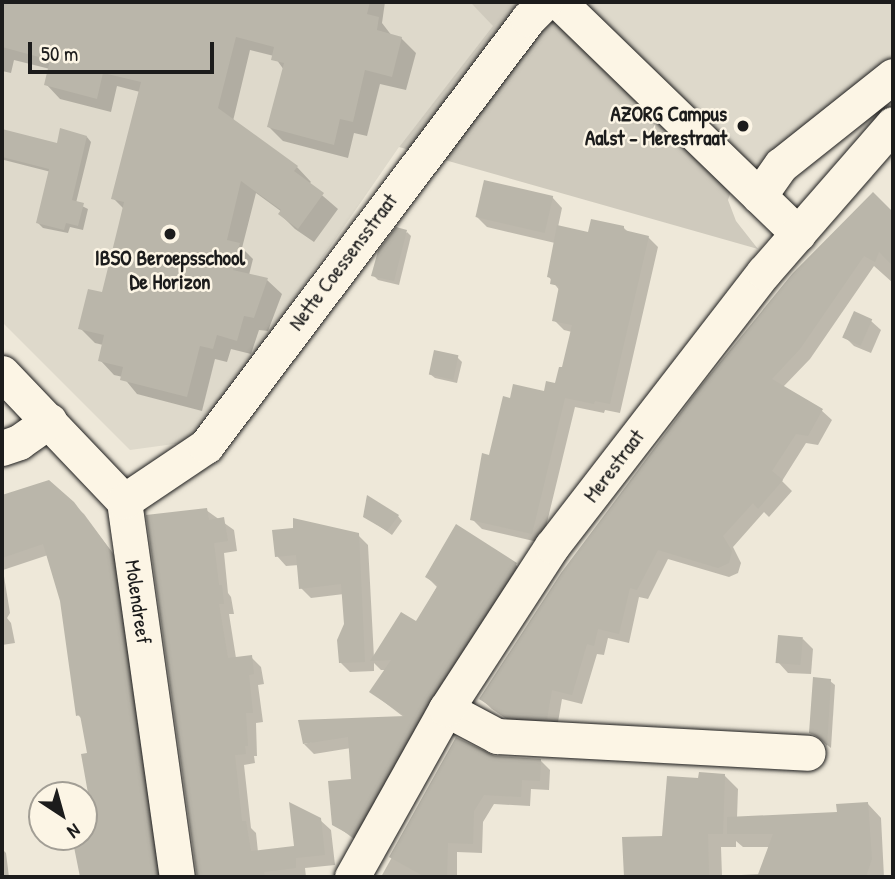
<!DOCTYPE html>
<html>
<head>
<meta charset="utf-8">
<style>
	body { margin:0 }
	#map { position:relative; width:895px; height:879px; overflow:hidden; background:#eee8d9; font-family:"Patrick Hand",sans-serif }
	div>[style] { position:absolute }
	.built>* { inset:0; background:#ded9cb }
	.green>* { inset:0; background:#cfcabd }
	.shadow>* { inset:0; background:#0003 }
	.building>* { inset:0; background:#bab6aa; transform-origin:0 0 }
	.roads { filter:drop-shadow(0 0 2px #1c1c1c) drop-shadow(0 0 2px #1c1c1c) }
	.minor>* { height:35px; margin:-17.5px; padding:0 17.5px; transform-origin:17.5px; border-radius:17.5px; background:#fcf5e5 }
	.dots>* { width:19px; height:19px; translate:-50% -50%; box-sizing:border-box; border:4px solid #fcf5e5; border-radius:50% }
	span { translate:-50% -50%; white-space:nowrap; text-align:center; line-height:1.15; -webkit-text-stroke:5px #fcf5e5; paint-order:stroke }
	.poi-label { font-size:21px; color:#1c1c1c; font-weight:700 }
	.right { translate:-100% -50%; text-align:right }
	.street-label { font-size:21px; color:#1c1c1c }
	.frame { position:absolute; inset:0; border:4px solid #1c1c1c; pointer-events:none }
	.north { position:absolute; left:28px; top:781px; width:70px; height:70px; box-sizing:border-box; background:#fcf5e5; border:2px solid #a29e95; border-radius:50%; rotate:144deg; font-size:19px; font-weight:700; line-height:28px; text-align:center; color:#1c1c1c }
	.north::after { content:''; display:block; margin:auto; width:24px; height:32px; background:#1c1c1c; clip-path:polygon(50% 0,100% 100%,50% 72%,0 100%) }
	.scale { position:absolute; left:28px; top:42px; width:186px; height:32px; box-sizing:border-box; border:4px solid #1c1c1c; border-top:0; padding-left:9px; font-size:21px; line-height:24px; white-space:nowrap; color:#1c1c1c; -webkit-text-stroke:5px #fcf5e5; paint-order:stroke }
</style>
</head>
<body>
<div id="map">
	<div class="built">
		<i style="clip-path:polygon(2px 2px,470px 2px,494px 26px,399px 147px,196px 441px,130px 450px,2px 322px)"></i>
		<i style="clip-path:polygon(548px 2px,893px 2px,893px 66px,733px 185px)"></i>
	</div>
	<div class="green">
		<i style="clip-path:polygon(470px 2px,548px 2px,733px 185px,728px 200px,736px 221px,758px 249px,399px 147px,493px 26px)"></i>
	</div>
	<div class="shadow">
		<i style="clip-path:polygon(2px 2px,385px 2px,382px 23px,392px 36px,401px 38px,416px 53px,406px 90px,380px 84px,367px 136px,354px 133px,348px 158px,283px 141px,269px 127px,284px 70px,274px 56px,250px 50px,233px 121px,297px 167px,311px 182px,309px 184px,338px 209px,314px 242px,295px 229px,280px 214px,282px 212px,256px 193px,242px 248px,253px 259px,249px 275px,267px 280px,282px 294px,268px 331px,259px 330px,251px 354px,231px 349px,227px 362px,215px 359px,202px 411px,137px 394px,123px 377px,114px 375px,100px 360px,103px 345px,95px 343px,80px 328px,103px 294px,124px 209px,113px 198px,140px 92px,117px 86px,111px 112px,60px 99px,46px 84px,50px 69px,14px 60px,11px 73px,2px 71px)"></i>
		<i style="clip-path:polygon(5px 131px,58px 145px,87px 137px,91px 142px,76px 203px,88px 209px,83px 230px,70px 227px,68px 233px,43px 228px,38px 223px,51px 172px,4px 160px,2px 146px)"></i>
		<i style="clip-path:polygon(873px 194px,893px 214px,893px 283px,874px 266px,810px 359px,783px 387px,821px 410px,832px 420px,818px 445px,806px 443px,782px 481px,792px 491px,769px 517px,764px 512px,733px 547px,741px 563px,738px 573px,729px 577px,668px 559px,648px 599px,639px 597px,629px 643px,608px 638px,604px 655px,597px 654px,582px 704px,562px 699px,557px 728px,517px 726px,492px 709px,481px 699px)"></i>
		<i style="clip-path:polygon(552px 197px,562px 208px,558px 227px,589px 234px,623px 227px,629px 233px,648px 237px,658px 247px,620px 413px,605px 410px,604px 413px,575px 407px,542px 543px,482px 529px,472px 519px,490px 457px,512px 400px,545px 394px,556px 385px,563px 369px,572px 332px,564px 330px,554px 320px,560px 291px,549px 277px,555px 243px,487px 227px,477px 217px)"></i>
		<i style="clip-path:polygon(407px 232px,411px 236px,399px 285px,378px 280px,373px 275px)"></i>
		<i style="clip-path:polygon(871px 321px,881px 330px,871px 353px,854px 346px,845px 337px)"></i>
		<i style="clip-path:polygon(457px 357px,462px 362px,457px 383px,435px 378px,430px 374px)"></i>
		<i style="clip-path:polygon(49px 482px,84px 514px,120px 563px,165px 877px,82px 877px,74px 837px,84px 837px,84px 813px,93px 811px,89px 754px,83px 720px,78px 715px,62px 600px,48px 555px,3px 570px,10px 613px,7px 618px,11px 623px,15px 643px,2px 645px,2px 497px)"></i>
		<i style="clip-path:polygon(206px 510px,234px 530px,237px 551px,224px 553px,228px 593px,231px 597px,234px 614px,229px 614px,236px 658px,251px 657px,261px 667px,264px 684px,258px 685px,263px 722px,256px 723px,257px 756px,254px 756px,255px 763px,244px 765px,251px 828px,256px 833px,258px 852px,296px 847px,320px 820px,331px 830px,335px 865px,305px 868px,306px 877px,199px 877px,148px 517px)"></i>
		<i style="clip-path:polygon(365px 516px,398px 516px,402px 521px,392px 535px)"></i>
		<i style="clip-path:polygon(358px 535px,368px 545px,374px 658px,416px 624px,437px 587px,427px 577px,516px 565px,525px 575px,362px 845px,334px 824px,353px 781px,351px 748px,314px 754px,304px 744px,405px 718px,371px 692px,386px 670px,381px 670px,374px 663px,374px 671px,350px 672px,341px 663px,346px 625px,344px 594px,311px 598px,301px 588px,299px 565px,286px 566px,277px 556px)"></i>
		<i style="clip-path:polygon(803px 639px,813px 649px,811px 674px,788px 673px,778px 662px)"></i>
		<i style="clip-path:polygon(830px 681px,835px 685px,831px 748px,811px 732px)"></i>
		<i style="clip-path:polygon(457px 740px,495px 758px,540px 760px,550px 770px,549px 790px,531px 789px,530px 806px,494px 804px,483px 822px,482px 853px,457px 852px,457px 877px,381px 877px)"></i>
		<i style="clip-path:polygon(evenodd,725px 776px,738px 789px,737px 818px,838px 814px,868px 804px,881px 818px,884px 877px,626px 877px,624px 839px,664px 838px,700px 780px,725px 776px,736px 841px,743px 847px,770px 847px,760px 874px,722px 876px,721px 847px,736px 847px,736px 841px)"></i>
		<i style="clip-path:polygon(2px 849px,6px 853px,9px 877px,2px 877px)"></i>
	</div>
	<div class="building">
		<i style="clip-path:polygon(2px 2px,370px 2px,367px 14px,379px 17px,377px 30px,402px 37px,392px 77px,365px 70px,353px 122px,340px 119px,334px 145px,267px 127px,284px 63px,271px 60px,274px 47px,236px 37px,218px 108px,298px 166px,294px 171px,324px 193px,298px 229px,278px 214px,281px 210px,241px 181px,227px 240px,240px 243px,233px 270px,268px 278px,254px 318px,244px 316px,237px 341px,217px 335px,213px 349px,200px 346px,187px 397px,120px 380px,123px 367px,98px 361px,104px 335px,78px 329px,88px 289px,102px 292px,119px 223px,124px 202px,111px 199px,141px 82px,103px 73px,97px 99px,44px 85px,50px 60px,2px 47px)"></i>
		<i style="clip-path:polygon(60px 128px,87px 136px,72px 200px,84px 203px,78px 226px,66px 223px,64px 230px,36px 223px,49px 169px,2px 157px,2px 129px,57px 143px)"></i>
		<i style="left:484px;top:180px;width:71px;height:38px;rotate:13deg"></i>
		<i style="clip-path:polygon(873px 192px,893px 212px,893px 266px,879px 252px,875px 262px,864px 256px,800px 349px,772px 379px,823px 409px,808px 436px,796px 434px,772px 471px,783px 480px,758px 509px,753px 503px,723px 536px,732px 551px,729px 563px,718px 568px,658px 550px,637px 590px,630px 588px,619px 634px,598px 629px,594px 646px,587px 644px,572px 695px,552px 690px,547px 719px,506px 716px,479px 699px,561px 573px,700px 387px,792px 274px)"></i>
		<i style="clip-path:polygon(591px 219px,624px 226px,624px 230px,649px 236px,610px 404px,595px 401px,594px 404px,565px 398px,532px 534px,470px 520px,482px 453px,489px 455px,503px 396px,510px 398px,513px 384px,544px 391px,546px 381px,555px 383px,559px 367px,562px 367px,572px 325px,552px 321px,559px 286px,550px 284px,551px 278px,547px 277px,557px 225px,588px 232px)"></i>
		<i style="clip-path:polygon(396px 227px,407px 230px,394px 281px,371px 276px,378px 251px)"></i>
		<i style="left:854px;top:311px;width:20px;height:29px;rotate:24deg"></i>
		<i style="left:434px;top:350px;width:25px;height:25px;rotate:12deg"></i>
		<i style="clip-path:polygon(49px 480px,74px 502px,111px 551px,157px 877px,80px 877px,72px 837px,84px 837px,84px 811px,91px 810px,81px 754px,87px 753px,80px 715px,76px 716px,60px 601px,43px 544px,2px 558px,2px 495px)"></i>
		<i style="clip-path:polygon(367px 495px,399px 515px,387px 531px,363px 517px)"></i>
		<i style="clip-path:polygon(207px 508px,209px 520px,224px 517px,228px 541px,214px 543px,219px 585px,222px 585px,224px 604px,219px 604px,228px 658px,252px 655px,254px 674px,249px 675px,253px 713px,246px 713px,248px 746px,245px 746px,246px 754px,235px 755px,242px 821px,246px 821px,251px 851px,294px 846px,289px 802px,321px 818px,325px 855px,296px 858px,296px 868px,264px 872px,265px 877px,197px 877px,146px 515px)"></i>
		<i style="clip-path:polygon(293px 518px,359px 533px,365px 662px,339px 663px,337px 640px,344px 624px,341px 584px,299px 589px,296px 555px,275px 557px,272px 530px,293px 528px)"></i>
		<i style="clip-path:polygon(456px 524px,517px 563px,428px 699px,352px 836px,332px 825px,328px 781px,351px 779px,348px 737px,303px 744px,298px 720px,405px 716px,369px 692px,391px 660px,370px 661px,401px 612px,416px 621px,438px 585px,425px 577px)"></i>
		<i style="left:778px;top:635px;width:25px;height:28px;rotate:5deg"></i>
		<i style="clip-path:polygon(813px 677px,831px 679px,827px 746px,820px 737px,809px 733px)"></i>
		<i style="clip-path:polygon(456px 737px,495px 756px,541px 759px,540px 781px,522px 780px,521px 797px,484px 795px,474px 811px,473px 844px,448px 843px,447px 877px,425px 877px,389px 857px)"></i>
		<i style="clip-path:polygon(699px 772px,725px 774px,723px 834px,708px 834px,709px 876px,624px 877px,622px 837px,662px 836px,667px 776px,698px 778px)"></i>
		<i style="clip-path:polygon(868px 802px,872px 859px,866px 877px,757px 877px,773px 834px,727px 834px,727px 817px,837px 812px,836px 804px)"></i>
	</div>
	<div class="roads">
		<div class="minor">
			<i style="left:559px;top:2px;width:333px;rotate:44.1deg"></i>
			<i style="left:759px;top:196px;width:38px;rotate:-55deg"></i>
			<i style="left:781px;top:165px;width:143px;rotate:-38.5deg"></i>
			<i style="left:2px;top:373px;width:177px;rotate:46.4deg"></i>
			<i style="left:124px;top:501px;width:380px;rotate:82deg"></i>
			<i style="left:2px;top:448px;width:18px;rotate:-19deg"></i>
			<i style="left:19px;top:442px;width:37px;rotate:-35deg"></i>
			<i style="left:124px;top:501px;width:99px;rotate:-33.9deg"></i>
			<i style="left:206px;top:446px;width:535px;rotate:-52.98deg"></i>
			<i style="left:528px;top:19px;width:24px;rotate:-45deg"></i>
			<i style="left:446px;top:709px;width:58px;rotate:27.9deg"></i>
			<i style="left:497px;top:736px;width:311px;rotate:3.1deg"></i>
			<i style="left:352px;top:877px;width:193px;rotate:-60.8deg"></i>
			<i style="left:446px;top:709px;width:194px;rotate:-57deg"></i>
			<i style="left:552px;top:546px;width:346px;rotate:-52.3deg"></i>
			<i style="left:764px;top:272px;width:196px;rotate:-48.9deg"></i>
		</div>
	</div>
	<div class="dots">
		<i style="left:743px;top:126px;background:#1c1c1c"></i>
		<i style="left:170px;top:234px;background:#1c1c1c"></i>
	</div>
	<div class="poi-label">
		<span class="right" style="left:727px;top:126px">AZORG Campus<br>Aalst - Merestraat</span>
		<span style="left:170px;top:270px">IBSO Beroepsschool<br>De Horizon</span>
	</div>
	<div class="street-label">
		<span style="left:343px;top:262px;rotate:-53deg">Nette Coessensstraat</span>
		<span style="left:614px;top:466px;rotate:-53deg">Merestraat</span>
		<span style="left:138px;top:602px;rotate:82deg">Molendreef</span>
	</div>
	<div class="frame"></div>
	<div class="north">N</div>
	<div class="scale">50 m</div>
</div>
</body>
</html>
